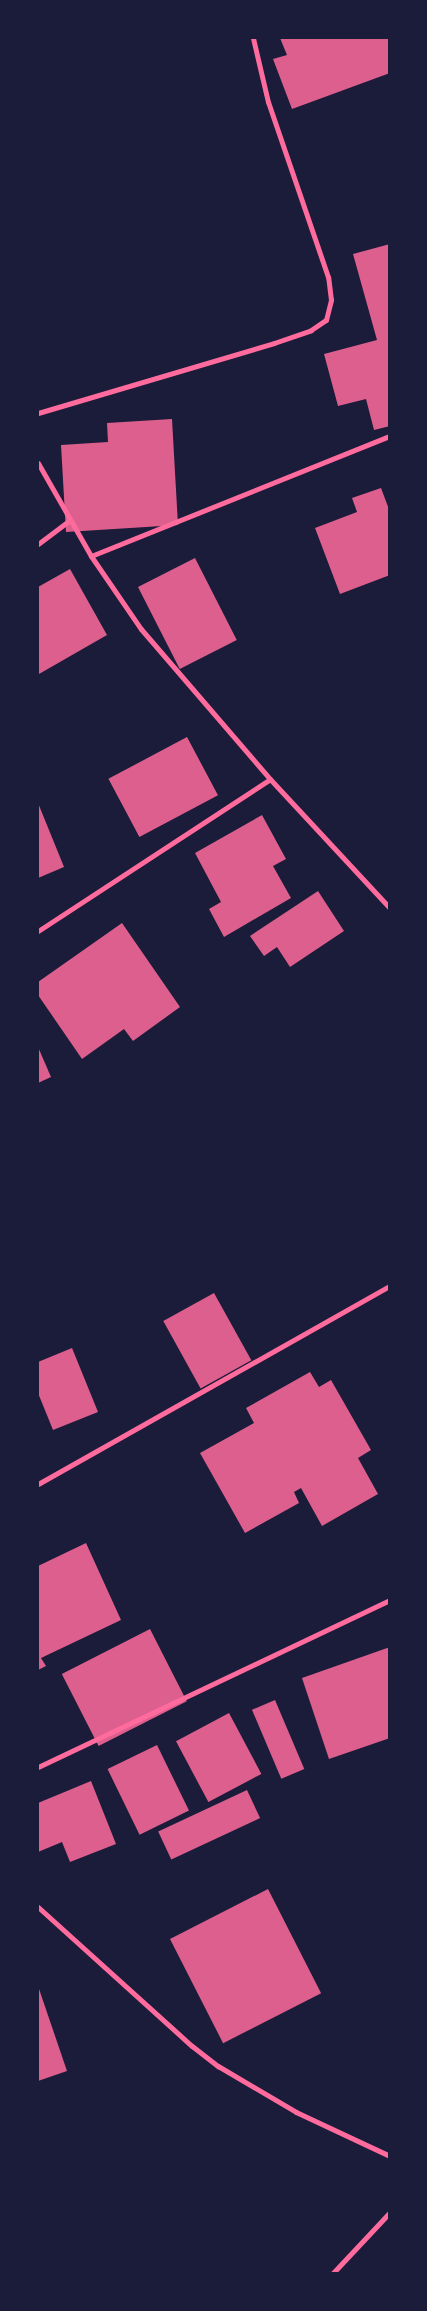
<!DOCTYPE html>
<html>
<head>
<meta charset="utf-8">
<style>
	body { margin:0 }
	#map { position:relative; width:427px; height:2311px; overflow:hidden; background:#1b1b3a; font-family:"DM Sans",sans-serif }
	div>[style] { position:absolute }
	.building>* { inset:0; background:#dd5f8e; transform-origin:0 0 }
	.minor>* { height:5px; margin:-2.5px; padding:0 2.5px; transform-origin:2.5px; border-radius:2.5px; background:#ff6b9d }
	span { translate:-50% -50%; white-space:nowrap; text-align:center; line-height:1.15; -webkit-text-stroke:4px #1b1b3a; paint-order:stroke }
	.frame { position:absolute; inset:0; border:39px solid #1b1b3a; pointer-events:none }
</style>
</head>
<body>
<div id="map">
	<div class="building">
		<i style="clip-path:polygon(280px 38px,390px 38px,390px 73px,292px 109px,273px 59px,287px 55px)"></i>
		<i style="clip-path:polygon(390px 244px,390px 426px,374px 430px,366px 399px,338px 406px,324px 354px,377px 340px,353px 254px)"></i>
		<i style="clip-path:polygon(172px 419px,178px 525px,66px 532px,61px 445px,108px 442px,107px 423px)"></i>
		<i style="clip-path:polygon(381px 488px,390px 512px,390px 575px,340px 594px,315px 528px,357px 512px,352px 498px)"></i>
		<i style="left:195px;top:558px;width:92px;height:64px;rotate:63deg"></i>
		<i style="clip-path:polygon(70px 569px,107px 635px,39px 674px,38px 587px)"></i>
		<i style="left:187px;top:737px;width:66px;height:89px;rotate:62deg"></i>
		<i style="clip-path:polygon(38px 803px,64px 867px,38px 878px)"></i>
		<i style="clip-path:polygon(262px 815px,286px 859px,273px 866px,291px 898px,224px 937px,209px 909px,221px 902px,195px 853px)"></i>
		<i style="clip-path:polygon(318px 891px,344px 931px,290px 967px,277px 947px,264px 956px,250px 936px)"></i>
		<i style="clip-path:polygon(122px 923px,180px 1007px,133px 1041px,124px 1029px,82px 1059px,38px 995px,38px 982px)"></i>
		<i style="clip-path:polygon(38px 1047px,51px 1077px,38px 1083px)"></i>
		<i style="left:214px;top:1293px;width:77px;height:58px;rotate:61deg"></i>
		<i style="clip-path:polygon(72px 1348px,98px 1412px,53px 1430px,38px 1393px,38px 1362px)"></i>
		<i style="clip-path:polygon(310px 1372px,319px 1387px,331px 1380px,371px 1450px,358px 1458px,378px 1494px,322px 1526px,301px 1488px,294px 1492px,299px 1503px,245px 1533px,200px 1453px,254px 1423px,246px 1408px)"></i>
		<i style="clip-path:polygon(86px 1543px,121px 1620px,41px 1658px,46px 1666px,38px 1670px,38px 1566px)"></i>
		<i style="left:150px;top:1629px;width:81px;height:99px;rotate:63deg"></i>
		<i style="clip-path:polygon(390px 1647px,390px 1738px,329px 1759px,302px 1678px)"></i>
		<i style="left:275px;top:1700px;width:75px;height:25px;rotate:67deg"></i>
		<i style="left:229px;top:1713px;width:69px;height:60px;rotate:62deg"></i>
		<i style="left:157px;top:1745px;width:73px;height:55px;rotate:64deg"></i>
		<i style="clip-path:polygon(91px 1781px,116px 1844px,70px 1862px,62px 1842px,38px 1852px,38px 1803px)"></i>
		<i style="left:247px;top:1790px;width:31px;height:98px;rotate:65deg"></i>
		<i style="left:268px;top:1889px;width:117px;height:110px;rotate:63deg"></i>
		<i style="clip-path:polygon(38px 1986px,67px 2071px,38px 2081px)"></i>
	</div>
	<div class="minor">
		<i style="left:38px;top:413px;width:246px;rotate:-16.5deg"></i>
		<i style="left:274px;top:343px;width:39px;rotate:-19deg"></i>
		<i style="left:311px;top:330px;width:18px;rotate:-34deg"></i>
		<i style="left:326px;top:320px;width:21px;rotate:-76deg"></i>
		<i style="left:331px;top:300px;width:23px;rotate:-97deg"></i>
		<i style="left:328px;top:277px;width:185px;rotate:-108.9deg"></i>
		<i style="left:268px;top:102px;width:66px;rotate:-103.2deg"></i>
		<i style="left:38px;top:463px;width:107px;rotate:60.3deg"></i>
		<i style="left:91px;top:556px;width:88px;rotate:55.6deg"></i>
		<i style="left:141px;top:629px;width:198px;rotate:49.3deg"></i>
		<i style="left:270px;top:779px;width:176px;rotate:47.1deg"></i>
		<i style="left:38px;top:544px;width:40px;rotate:-37deg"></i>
		<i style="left:91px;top:556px;width:322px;rotate:-21.9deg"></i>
		<i style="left:38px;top:931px;width:277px;rotate:-33.2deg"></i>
		<i style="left:38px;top:1484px;width:404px;rotate:-29.4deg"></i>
		<i style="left:38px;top:1767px;width:390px;rotate:-25.4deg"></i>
		<i style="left:38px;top:1907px;width:207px;rotate:42.1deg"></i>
		<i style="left:192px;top:2046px;width:33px;rotate:38deg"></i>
		<i style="left:218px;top:2066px;width:91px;rotate:30.5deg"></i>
		<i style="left:296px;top:2112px;width:104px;rotate:25.1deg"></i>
		<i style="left:332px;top:2274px;width:85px;rotate:-46.9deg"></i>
	</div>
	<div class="frame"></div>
</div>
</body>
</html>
